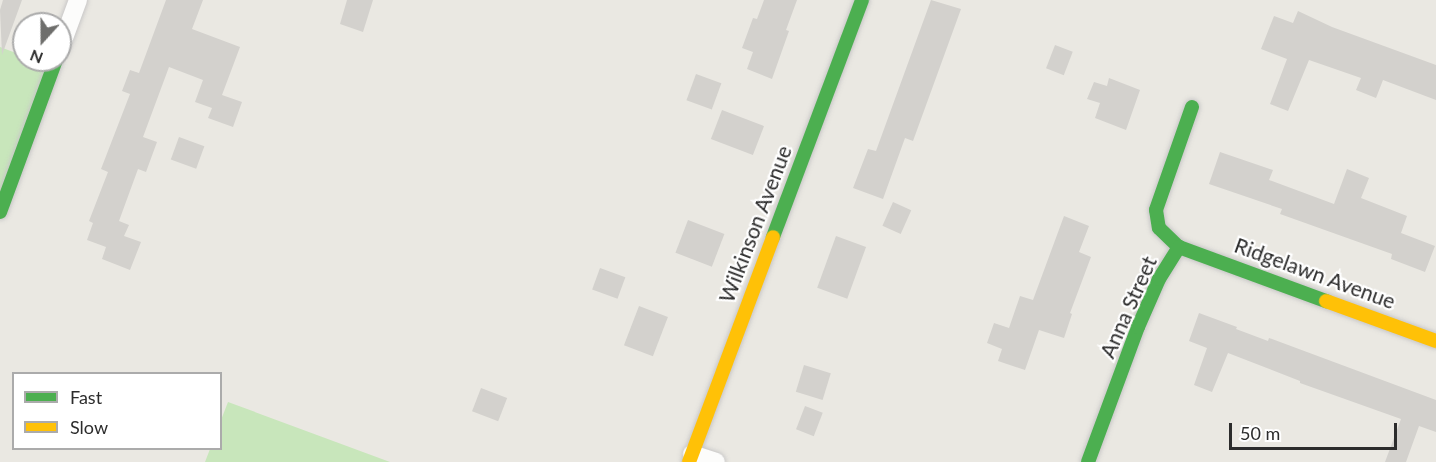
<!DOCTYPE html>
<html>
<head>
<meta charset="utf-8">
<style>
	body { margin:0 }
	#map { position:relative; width:1436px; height:462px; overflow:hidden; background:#eae8e2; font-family:Lato,sans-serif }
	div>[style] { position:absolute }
	.green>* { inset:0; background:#c8e6bb }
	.building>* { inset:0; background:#d3d1cd; transform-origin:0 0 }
	.roads { filter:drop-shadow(0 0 2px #c8c7c7) drop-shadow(0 0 2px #c8c7c7) }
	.street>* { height:18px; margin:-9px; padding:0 9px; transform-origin:9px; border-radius:9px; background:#fcfcfb }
	.fast>* { height:14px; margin:-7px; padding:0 7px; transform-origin:7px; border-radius:7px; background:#4caf50 }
	.slow>* { height:14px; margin:-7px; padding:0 7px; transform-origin:7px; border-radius:7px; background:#ffc107 }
	span { translate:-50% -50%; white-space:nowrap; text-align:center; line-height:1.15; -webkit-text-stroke:4.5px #fff; paint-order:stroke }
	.street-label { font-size:21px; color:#2c2c2c }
	.legend { position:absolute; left:12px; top:372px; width:210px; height:78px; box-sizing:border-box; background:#fff; border:2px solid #ababab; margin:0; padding:8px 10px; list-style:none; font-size:18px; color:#2c2c2c }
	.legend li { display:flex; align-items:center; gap:12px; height:30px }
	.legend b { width:30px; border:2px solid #ababab }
	.north { position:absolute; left:12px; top:12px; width:60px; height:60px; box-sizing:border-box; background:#fff; border:2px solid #ababab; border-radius:50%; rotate:201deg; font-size:16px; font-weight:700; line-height:24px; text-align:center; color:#2c2c2c }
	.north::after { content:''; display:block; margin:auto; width:21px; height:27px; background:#6e6e6c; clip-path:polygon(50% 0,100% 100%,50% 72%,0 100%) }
	.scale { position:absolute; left:1229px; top:423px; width:168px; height:27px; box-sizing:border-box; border:3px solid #2c2c2c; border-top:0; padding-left:8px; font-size:18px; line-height:21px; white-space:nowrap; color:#2c2c2c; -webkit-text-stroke:4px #fff; paint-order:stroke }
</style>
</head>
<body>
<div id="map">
	<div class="green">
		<i style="clip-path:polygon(0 47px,24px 56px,24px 60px,35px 60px,54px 67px,0 212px)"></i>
		<i style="clip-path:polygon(228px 402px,390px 462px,205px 462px,210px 449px,220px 448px,221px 420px)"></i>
	</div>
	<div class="building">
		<i style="clip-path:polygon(3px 0,22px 0,2px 55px,0 10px)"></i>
		<i style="clip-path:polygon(166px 0,203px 0,192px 29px,240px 47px,222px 95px,242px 102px,233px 127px,208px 118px,212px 108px,195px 102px,203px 80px,169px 67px,143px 137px,157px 142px,146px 172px,138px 169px,119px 221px,129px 225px,124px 236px,141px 242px,130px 270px,102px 259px,106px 247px,87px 240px,93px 223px,89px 221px,108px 172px,101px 169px,130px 94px,122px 91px,130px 70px,139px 73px)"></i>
		<i style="clip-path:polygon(347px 0,373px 0,363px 32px,340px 24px)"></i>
		<i style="clip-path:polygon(764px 0,797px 0,786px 30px,789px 31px,772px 79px,747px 69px,753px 52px,742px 48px,753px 18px,757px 19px)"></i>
		<i style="clip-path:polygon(931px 0,961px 9px,913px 141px,905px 138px,883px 199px,853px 188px,868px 149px,876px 151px)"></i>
		<i style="clip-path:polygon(1298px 11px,1332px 27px,1436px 65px,1436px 100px,1383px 80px,1376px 98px,1356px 90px,1361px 78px,1309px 60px,1288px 111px,1270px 104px,1287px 59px,1261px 49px,1274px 16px,1293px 23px)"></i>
		<i style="left:1055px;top:45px;width:19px;height:25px;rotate:21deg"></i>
		<i style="left:696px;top:74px;width:27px;height:28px;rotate:20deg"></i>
		<i style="clip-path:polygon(1109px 78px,1140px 90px,1126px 130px,1095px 118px,1100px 103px,1087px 99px,1094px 82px,1107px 86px)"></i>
		<i style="left:722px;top:110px;width:45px;height:31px;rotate:21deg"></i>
		<i style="left:179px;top:137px;width:27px;height:24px;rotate:20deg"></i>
		<i style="clip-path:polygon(1220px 152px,1273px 170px,1269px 180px,1334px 204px,1347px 169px,1369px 178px,1361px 198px,1407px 216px,1401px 233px,1435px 246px,1425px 272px,1391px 259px,1392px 254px,1280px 214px,1282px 209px,1209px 184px)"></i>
		<i style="left:893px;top:202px;width:20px;height:26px;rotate:24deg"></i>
		<i style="clip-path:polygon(1064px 216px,1089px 226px,1079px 252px,1091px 257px,1070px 313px,1072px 314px,1064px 338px,1039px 330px,1025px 370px,998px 361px,1002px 349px,987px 343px,994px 323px,1009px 328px,1020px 296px,1033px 300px)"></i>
		<i style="left:688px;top:220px;width:39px;height:35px;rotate:21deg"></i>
		<i style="left:836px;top:236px;width:32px;height:55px;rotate:20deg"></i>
		<i style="left:600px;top:268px;width:27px;height:23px;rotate:20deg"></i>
		<i style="left:639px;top:306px;width:31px;height:42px;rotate:21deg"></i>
		<i style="clip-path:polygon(1199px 313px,1237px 327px,1236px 329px,1268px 341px,1269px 338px,1436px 400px,1436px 432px,1419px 426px,1406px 462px,1385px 462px,1401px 419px,1300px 383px,1300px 381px,1228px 353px,1212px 392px,1194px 385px,1207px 348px,1189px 341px)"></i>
		<i style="left:804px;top:365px;width:28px;height:28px;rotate:17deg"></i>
		<i style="left:481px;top:388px;width:28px;height:25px;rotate:21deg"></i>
		<i style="left:805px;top:406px;width:19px;height:25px;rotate:21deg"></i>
	</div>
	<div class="roads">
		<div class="street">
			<i style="left:60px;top:49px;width:52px;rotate:-69.8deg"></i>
			<i style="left:692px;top:454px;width:25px;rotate:18deg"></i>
		</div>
		<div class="fast">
			<i style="left:1192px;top:107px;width:109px;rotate:109.3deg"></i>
			<i style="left:1156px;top:210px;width:18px;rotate:81deg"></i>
			<i style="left:1159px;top:228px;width:28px;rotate:44deg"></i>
			<i style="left:1179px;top:247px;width:157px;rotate:20.2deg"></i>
			<i style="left:0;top:212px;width:162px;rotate:-69.8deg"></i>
			<i style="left:773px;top:237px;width:253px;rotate:-69.4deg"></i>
			<i style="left:1088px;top:462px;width:144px;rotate:-69.7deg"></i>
			<i style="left:1138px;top:327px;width:52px;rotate:-66.4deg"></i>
			<i style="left:1159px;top:279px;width:38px;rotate:-58deg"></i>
		</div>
		<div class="slow">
			<i style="left:1326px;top:301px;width:117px;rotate:20deg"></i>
			<i style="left:689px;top:462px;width:240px;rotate:-69.5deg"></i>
		</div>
	</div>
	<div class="street-label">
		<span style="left:755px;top:224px;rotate:-69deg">Wilkinson Avenue</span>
		<span style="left:1315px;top:273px;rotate:20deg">Ridgelawn Avenue</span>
		<span style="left:1128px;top:307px;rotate:-66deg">Anna Street</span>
	</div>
	<ul class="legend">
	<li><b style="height:8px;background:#4caf50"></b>Fast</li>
	<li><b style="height:8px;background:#ffc107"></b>Slow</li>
	</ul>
	<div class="north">N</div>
	<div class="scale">50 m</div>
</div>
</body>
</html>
